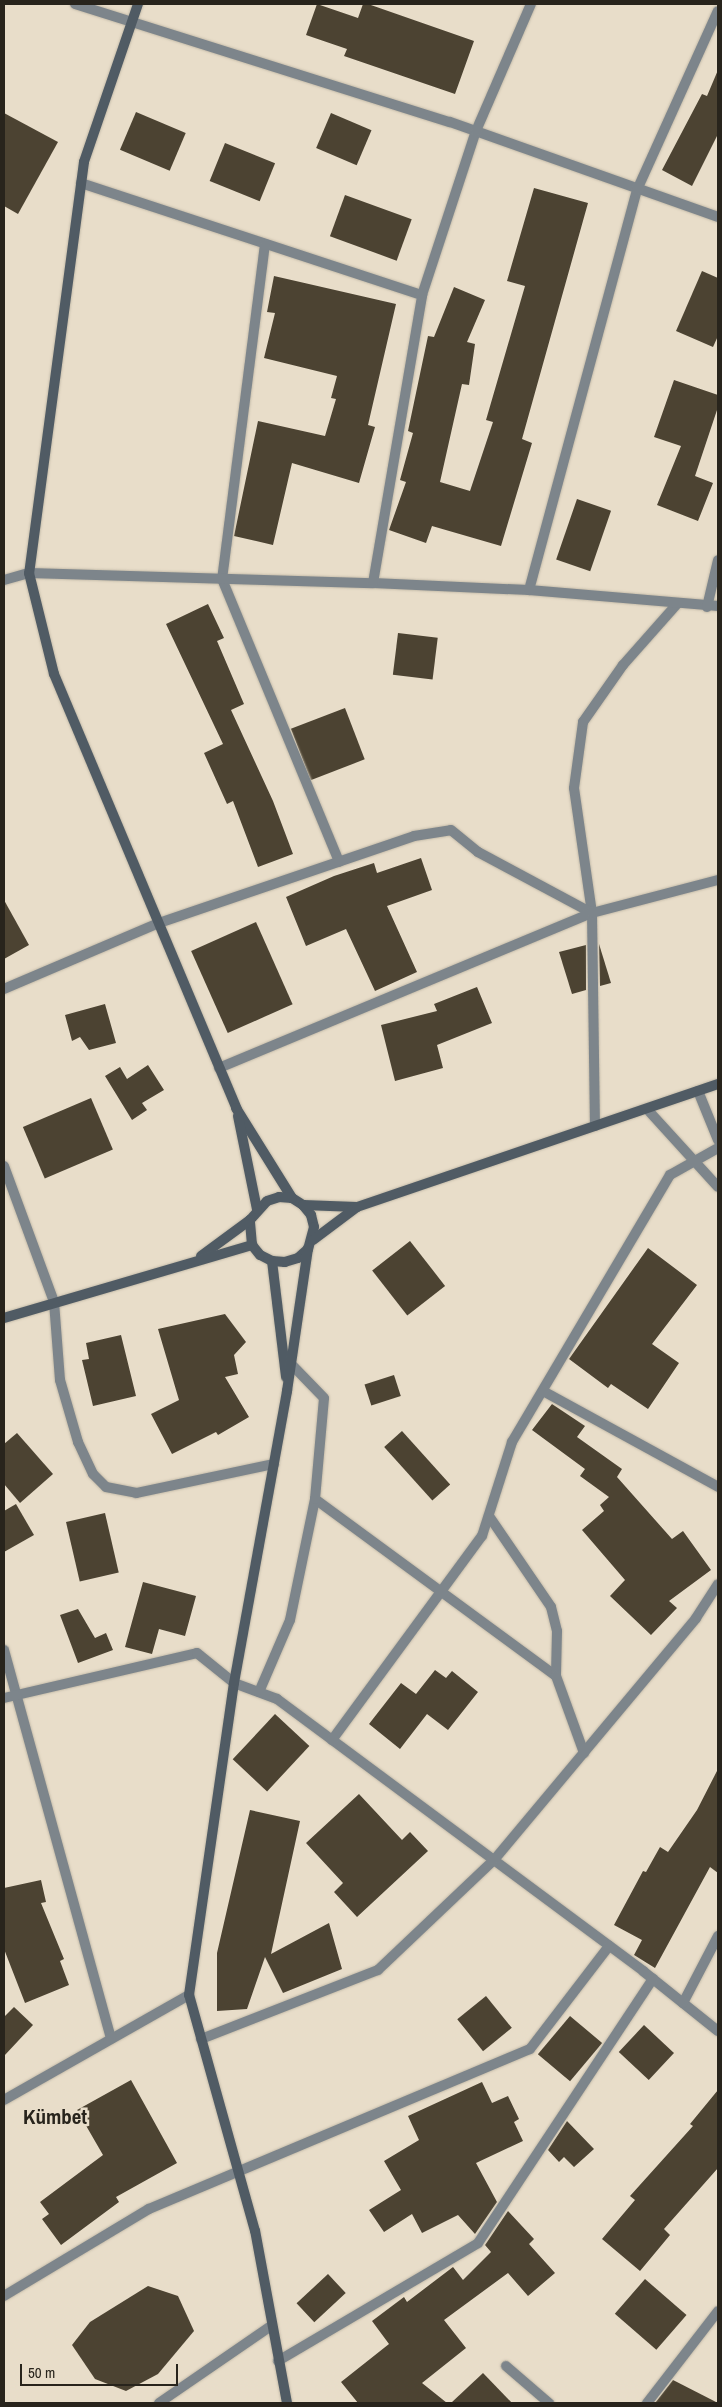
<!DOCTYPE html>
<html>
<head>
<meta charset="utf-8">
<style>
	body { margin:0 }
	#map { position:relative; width:722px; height:2407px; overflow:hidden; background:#e8ddc9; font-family:"Archivo Narrow",sans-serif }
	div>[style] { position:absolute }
	.building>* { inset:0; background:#4c4332; transform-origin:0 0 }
	.roads { filter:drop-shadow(0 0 1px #c5bcaa) drop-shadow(0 0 1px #c5bcaa) }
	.lane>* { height:10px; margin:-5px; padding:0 5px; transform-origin:5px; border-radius:5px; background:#7d858b }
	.street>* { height:10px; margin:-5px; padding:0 5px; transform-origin:5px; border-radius:5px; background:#7d858b }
	.secondary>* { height:10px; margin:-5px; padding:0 5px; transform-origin:5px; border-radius:5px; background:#505b64 }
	span { translate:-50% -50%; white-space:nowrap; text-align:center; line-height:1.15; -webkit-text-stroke:5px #e8ddc9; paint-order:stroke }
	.district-label { font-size:21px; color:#28241c; font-weight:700 }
	.frame { position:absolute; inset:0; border:5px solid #28241c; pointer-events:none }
	.scale { position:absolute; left:20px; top:2364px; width:158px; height:22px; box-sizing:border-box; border:2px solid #28241c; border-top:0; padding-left:6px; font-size:15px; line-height:18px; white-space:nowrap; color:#28241c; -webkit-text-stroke:4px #e8ddc9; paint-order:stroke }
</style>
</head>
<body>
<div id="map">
	<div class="building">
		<i style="clip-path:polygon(317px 4px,358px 18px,363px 4px,368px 4px,474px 41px,455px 94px,344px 56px,347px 49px,306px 35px)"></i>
		<i style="clip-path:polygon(718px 70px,718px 134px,692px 186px,662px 170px,702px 94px,707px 96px)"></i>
		<i style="left:136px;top:112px;width:54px;height:41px;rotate:23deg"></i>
		<i style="clip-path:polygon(4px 113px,58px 142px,18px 214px,4px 206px)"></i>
		<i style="left:331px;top:113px;width:44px;height:38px;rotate:23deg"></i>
		<i style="left:225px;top:143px;width:54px;height:41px;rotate:22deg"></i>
		<i style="clip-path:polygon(534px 188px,588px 203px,522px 439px,532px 443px,501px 546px,432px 526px,426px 543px,389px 530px,406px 482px,400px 480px,413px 433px,408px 431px,428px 336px,434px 337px,454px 287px,485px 300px,467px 342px,475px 344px,469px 385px,462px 384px,440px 482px,470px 491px,493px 422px,486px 420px,525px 286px,507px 281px)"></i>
		<i style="left:345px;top:195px;width:71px;height:44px;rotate:20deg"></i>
		<i style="clip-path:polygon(702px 271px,718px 278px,718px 336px,713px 347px,676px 331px)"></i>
		<i style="clip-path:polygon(274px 276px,396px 304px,368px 425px,375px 427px,359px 483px,292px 463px,273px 545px,234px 536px,258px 421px,325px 436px,336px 399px,331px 398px,337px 376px,264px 358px,275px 313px,267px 312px)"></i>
		<i style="clip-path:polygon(674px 380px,718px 395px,718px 407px,695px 476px,713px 483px,698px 521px,657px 505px,681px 446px,654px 437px)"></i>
		<i style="left:577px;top:499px;width:36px;height:64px;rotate:19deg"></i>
		<i style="clip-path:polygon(208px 604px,224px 638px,217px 641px,244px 704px,231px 710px,273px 801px,293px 854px,258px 867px,233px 801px,227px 804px,204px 753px,223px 744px,166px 624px)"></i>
		<i style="left:398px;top:633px;width:40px;height:42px;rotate:7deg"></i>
		<i style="left:345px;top:708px;width:55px;height:58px;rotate:69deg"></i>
		<i style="clip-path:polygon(421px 858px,432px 890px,387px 906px,417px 972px,375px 991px,346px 929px,306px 946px,286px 897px,334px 876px,374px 863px,377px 873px)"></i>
		<i style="clip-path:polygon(4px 900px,29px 945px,4px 959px)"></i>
		<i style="left:256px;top:922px;width:90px;height:71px;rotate:66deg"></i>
		<i style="clip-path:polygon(599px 944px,611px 983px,600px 986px)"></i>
		<i style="clip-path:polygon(586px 945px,586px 990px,572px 994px,559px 952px)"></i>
		<i style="clip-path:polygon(477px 987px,492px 1023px,437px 1045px,443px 1068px,395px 1081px,381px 1025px,437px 1011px,434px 1004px)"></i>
		<i style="clip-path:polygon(105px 1004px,116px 1043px,89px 1050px,80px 1037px,72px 1041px,65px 1015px)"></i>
		<i style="clip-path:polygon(148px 1065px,164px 1090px,142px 1103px,147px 1110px,132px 1120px,105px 1076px,120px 1067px,127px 1079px)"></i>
		<i style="left:91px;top:1098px;width:56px;height:74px;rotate:67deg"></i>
		<i style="left:410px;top:1241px;width:57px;height:48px;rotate:52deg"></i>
		<i style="clip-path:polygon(648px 1248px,697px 1285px,652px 1344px,679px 1363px,648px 1409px,611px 1384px,608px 1388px,569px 1359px)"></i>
		<i style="clip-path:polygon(225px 1314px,246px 1342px,234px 1355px,238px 1374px,225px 1377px,249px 1417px,218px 1435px,216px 1432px,172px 1454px,151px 1414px,179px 1400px,158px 1329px)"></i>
		<i style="clip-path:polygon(121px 1335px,136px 1396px,93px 1406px,82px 1360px,89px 1359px,86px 1343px)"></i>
		<i style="left:394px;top:1375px;width:22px;height:31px;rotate:72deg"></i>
		<i style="clip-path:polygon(552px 1404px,585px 1426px,577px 1437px,622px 1469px,617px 1477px,672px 1539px,683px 1531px,711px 1570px,669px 1601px,677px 1608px,651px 1635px,610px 1596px,625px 1580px,582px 1530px,604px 1511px,600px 1505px,609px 1497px,580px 1476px,585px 1469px,532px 1430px)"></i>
		<i style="left:402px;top:1431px;width:72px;height:24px;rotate:48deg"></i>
		<i style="clip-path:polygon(17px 1433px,53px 1474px,20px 1503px,4px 1484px,4px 1444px)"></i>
		<i style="clip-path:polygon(16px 1504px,34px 1535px,4px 1552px,4px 1511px)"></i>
		<i style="left:105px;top:1513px;width:61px;height:40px;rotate:77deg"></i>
		<i style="clip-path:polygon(143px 1582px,196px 1596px,185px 1636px,159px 1629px,152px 1654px,125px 1647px)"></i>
		<i style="clip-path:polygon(78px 1609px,95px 1638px,106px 1633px,113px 1650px,78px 1663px,60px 1615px)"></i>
		<i style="clip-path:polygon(435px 1670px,446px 1678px,452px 1671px,478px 1692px,448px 1730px,427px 1714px,400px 1749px,369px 1724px,401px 1683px,416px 1694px)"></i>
		<i style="left:275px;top:1714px;width:47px;height:62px;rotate:43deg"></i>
		<i style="clip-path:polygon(718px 1769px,718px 1873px,710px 1867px,655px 1968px,634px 1955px,642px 1940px,614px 1925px,643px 1871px,646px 1872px,660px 1847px,668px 1852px,697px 1810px)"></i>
		<i style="clip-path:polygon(359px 1794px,402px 1840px,410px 1832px,428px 1851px,357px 1917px,334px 1892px,343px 1883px,306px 1843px)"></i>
		<i style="clip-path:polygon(250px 1810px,300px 1821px,271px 1954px,329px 1923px,342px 1969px,283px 1993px,265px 1957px,247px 2009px,217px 2011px,217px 1953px)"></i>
		<i style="clip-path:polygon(41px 1880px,46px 1902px,41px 1903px,64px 1959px,60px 1961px,69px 1985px,25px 2003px,4px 1949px,4px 1888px)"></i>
		<i style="left:486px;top:1996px;width:41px;height:37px;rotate:51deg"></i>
		<i style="clip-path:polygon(14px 2007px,33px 2025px,4px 2056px,4px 2017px)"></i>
		<i style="left:570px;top:2016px;width:42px;height:50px;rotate:40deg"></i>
		<i style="left:644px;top:2025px;width:41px;height:37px;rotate:43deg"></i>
		<i style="clip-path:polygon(131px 2080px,177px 2163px,116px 2197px,119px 2202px,61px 2245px,42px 2219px,49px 2214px,40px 2202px,103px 2155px,77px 2110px)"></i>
		<i style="clip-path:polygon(482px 2082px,492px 2103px,508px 2096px,519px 2119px,514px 2122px,523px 2141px,476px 2163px,497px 2202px,475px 2234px,458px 2215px,422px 2233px,412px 2214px,384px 2232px,369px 2210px,401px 2190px,384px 2161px,419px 2140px,408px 2116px)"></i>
		<i style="clip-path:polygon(718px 2090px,718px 2168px,664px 2229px,670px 2235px,640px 2271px,602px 2239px,635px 2200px,630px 2196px,693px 2126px,690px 2124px)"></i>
		<i style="clip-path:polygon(567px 2121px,594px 2149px,574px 2167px,564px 2157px,559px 2162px,548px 2150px)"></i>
		<i style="clip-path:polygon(508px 2211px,534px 2239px,529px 2244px,555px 2273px,528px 2296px,508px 2273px,444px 2320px,466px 2348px,422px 2383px,447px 2403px,358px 2403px,341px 2382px,389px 2344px,372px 2321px,404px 2297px,407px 2302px,453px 2267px,463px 2280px,491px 2252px,485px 2245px)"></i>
		<i style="left:328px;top:2274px;width:26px;height:43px;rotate:47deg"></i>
		<i style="left:645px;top:2279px;width:55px;height:46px;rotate:41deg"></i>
		<i style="clip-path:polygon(148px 2286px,178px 2296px,194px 2331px,158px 2374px,126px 2391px,95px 2379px,72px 2345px,90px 2322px)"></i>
		<i style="clip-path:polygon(483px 2373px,512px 2403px,451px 2403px)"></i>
		<i style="clip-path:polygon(673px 2380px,718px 2403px,655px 2403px)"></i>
	</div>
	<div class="roads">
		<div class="lane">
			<i style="left:592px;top:913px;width:126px;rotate:-98.2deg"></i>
			<i style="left:574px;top:788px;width:67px;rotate:-82.2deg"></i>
			<i style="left:583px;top:722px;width:70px;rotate:-54.9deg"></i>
			<i style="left:623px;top:665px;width:81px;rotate:-48.5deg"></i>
			<i style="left:315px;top:1499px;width:299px;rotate:36.3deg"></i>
			<i style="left:259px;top:1692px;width:78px;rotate:-66.7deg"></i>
			<i style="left:290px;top:1620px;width:124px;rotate:-78.3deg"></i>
			<i style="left:315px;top:1499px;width:101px;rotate:-84.9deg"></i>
			<i style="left:324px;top:1398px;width:47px;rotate:-134.1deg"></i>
		</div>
		<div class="street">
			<i style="left:75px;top:4px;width:393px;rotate:17.5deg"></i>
			<i style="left:450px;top:122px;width:284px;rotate:19.5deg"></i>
			<i style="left:81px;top:183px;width:359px;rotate:18.2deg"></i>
			<i style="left:265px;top:244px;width:338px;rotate:97.3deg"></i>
			<i style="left:222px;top:579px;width:306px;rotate:67.5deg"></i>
			<i style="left:4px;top:580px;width:26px;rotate:-16deg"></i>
			<i style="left:29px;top:573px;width:344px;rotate:1.7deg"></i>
			<i style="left:373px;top:583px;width:156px;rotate:2.6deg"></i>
			<i style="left:529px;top:590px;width:190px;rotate:4.8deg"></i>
			<i style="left:373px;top:583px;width:292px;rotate:-80.3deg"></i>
			<i style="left:422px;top:295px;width:173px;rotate:-71.8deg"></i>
			<i style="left:476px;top:131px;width:138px;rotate:-66.6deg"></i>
			<i style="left:529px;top:590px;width:414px;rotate:-74.9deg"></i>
			<i style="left:637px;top:190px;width:196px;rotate:-65.7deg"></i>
			<i style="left:707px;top:607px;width:48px;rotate:-76.8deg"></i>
			<i style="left:4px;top:989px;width:168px;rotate:-23.1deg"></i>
			<i style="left:159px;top:923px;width:269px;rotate:-18.8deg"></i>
			<i style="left:414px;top:836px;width:37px;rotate:-9deg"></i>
			<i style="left:451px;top:830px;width:35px;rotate:39deg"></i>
			<i style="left:478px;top:852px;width:129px;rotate:28.2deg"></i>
			<i style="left:592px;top:913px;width:213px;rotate:89.2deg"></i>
			<i style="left:219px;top:1068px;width:404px;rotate:-22.6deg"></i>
			<i style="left:592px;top:913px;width:130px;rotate:-14.7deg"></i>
			<i style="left:698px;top:1091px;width:53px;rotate:67.8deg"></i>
			<i style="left:647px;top:1109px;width:105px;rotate:47.7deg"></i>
			<i style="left:4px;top:1166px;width:145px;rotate:69.8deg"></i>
			<i style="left:54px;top:1302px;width:78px;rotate:85.6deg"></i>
			<i style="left:60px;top:1380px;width:65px;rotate:73.8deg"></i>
			<i style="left:78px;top:1442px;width:35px;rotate:65deg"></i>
			<i style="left:93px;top:1474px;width:18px;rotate:45deg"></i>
			<i style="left:106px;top:1487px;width:31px;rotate:11deg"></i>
			<i style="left:136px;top:1493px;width:141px;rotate:-11.9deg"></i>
			<i style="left:543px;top:1391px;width:200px;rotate:28.7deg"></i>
			<i style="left:489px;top:1516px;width:110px;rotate:55.7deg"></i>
			<i style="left:551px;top:1607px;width:25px;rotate:76deg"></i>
			<i style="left:557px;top:1631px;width:45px;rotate:91.3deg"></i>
			<i style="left:556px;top:1676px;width:82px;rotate:70deg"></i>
			<i style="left:4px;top:1650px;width:403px;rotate:74.6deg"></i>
			<i style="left:4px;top:1698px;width:198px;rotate:-13.1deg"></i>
			<i style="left:197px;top:1653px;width:48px;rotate:39deg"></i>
			<i style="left:234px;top:1683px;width:46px;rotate:20.4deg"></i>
			<i style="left:277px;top:1699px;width:456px;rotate:36.6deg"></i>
			<i style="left:643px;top:1971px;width:96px;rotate:38.7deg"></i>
			<i style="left:332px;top:1740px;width:253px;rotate:-53.7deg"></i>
			<i style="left:482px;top:1536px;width:99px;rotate:-72.3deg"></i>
			<i style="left:512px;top:1442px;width:310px;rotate:-59.4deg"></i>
			<i style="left:670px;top:1175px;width:55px;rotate:-29.4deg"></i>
			<i style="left:683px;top:2003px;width:76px;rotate:-62.4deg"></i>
			<i style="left:201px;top:2039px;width:190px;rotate:-21.3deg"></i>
			<i style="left:378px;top:1970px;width:160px;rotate:-43.5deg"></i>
			<i style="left:494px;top:1860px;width:315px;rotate:-50.1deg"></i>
			<i style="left:696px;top:1618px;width:40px;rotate:-57.1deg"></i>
			<i style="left:4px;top:2100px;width:213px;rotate:-29.6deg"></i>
			<i style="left:4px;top:2296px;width:169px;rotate:-31deg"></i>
			<i style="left:149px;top:2209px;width:413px;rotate:-22.8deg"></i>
			<i style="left:530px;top:2049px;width:130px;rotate:-52.5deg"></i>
			<i style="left:278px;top:2361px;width:232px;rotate:-30.5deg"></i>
			<i style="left:478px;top:2243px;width:317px;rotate:-56.5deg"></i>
			<i style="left:506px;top:2366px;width:57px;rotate:40.7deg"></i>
			<i style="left:159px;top:2403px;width:136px;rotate:-34.5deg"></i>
			<i style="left:647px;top:2403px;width:116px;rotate:-52.3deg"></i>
		</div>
		<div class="secondary">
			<i style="left:138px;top:4px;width:167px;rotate:108.9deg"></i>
			<i style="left:84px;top:162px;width:415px;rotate:97.6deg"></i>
			<i style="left:29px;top:573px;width:104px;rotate:76.1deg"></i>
			<i style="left:54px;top:674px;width:471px;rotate:67.2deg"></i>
			<i style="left:236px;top:1108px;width:106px;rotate:58.1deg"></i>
			<i style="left:292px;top:1198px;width:13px;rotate:32deg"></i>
			<i style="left:303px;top:1205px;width:13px;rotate:51deg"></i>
			<i style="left:311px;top:1215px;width:12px;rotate:76deg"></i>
			<i style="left:314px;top:1227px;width:23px;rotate:105deg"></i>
			<i style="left:308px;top:1249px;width:13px;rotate:138deg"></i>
			<i style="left:298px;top:1258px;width:14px;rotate:163deg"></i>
			<i style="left:285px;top:1262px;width:13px;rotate:-176deg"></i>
			<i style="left:272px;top:1261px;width:13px;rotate:-153deg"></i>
			<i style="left:260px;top:1255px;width:13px;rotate:-129deg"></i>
			<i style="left:252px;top:1245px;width:25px;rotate:-95deg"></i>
			<i style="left:250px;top:1220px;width:25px;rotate:-48deg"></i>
			<i style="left:267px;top:1201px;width:13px;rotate:-18deg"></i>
			<i style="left:279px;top:1197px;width:13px;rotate:4deg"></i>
			<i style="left:238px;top:1116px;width:95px;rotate:78.5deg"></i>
			<i style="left:303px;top:1205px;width:54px;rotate:2.1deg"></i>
			<i style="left:313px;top:1240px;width:55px;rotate:-36.9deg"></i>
			<i style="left:357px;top:1207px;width:381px;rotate:-18.8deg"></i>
			<i style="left:201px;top:1256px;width:61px;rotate:-36.3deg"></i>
			<i style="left:272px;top:1261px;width:117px;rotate:83.1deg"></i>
			<i style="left:4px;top:1318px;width:259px;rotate:-16.4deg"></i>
			<i style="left:287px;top:2403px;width:175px;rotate:-100.5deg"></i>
			<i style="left:255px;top:2231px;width:245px;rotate:-105.6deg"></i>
			<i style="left:189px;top:1995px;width:315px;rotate:-81.8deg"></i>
			<i style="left:234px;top:1683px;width:297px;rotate:-79.7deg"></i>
			<i style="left:287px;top:1391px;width:144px;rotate:-81.6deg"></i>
		</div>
	</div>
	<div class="district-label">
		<span style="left:55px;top:2117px">Kümbet</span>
	</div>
	<div class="frame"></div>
	<div class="scale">50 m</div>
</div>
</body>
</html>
